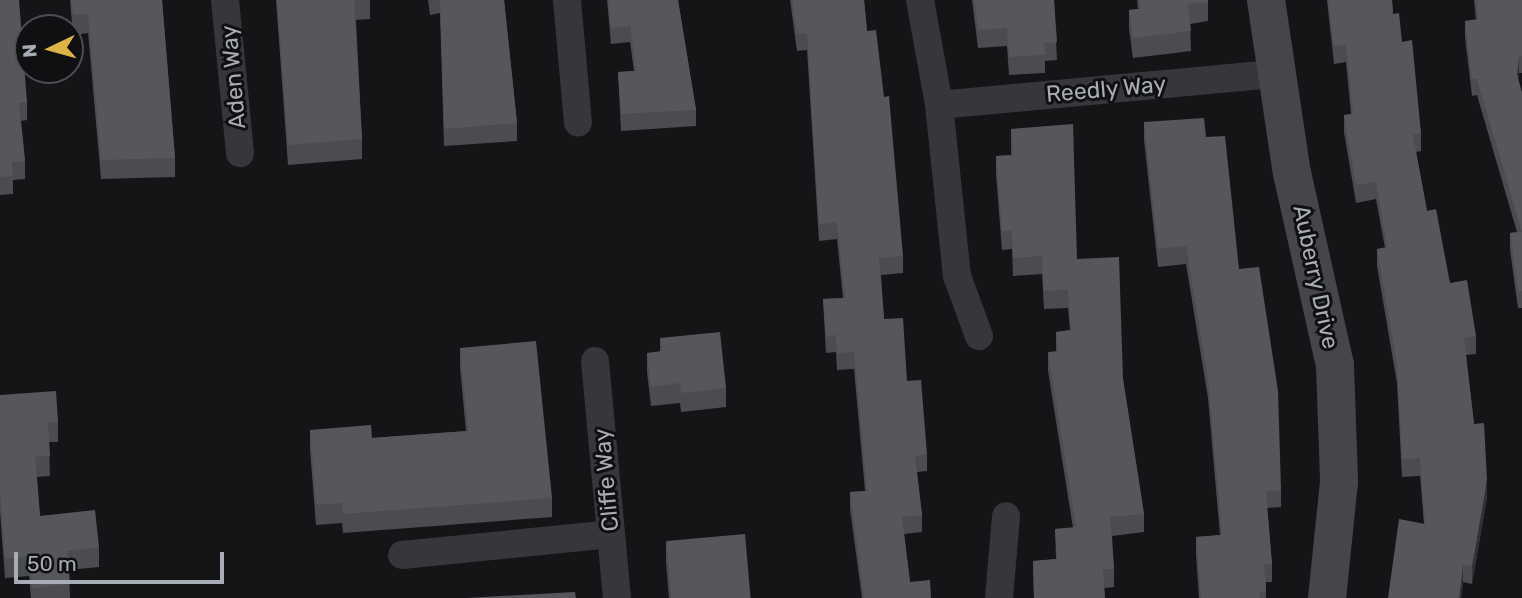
<!DOCTYPE html>
<html>
<head>
<meta charset="utf-8">
<style>
	body { margin:0 }
	#map { position:relative; width:1522px; height:598px; overflow:hidden; background:#151517; font-family:Rubik,sans-serif }
	div>[style] { position:absolute }
	.street>* { height:28px; margin:-14px; padding:0 14px; transform-origin:14px; border-radius:14px; background:#37373b }
	.secondary>* { height:38px; margin:-19px; padding:0 19px; transform-origin:19px; border-radius:19px; background:#45464b }
	.wall>* { inset:0; background:#4b4c51 }
	.shaded-wall>* { inset:0; background:#313235 }
	.building>* { inset:0; background:#55575b; transform-origin:0 0 }
	span { translate:-50% -50%; white-space:nowrap; text-align:center; line-height:1.15; -webkit-text-stroke:6px #101012; paint-order:stroke }
	.street-label { font-size:23px; color:#a8acb5 }
	.north { position:absolute; left:14px; top:14px; width:70px; height:70px; box-sizing:border-box; background:#101012; border:2px solid #4d4e53; border-radius:50%; rotate:265deg; font-size:19px; font-weight:700; line-height:28px; text-align:center; color:#a8acb5 }
	.north::after { content:''; display:block; margin:auto; width:24px; height:32px; background:#ddb347; clip-path:polygon(50% 0,100% 100%,50% 72%,0 100%) }
	.scale { position:absolute; left:14px; top:552px; width:210px; height:32px; box-sizing:border-box; border:4px solid #a8acb5; border-top:0; padding-left:9px; font-size:21px; line-height:24px; white-space:nowrap; color:#a8acb5; -webkit-text-stroke:5px #101012; paint-order:stroke }
</style>
</head>
<body>
<div id="map">
	<div class="street">
		<i style="left:225px;top:0;width:154px;rotate:84.4deg"></i>
		<i style="left:567px;top:0;width:123px;rotate:84.9deg"></i>
		<i style="left:920px;top:0;width:107px;rotate:79.7deg"></i>
		<i style="left:939px;top:105px;width:172px;rotate:84deg"></i>
		<i style="left:957px;top:276px;width:64px;rotate:69.9deg"></i>
		<i style="left:939px;top:105px;width:335px;rotate:-5.3deg"></i>
		<i style="left:595px;top:361px;width:238px;rotate:84.7deg"></i>
		<i style="left:402px;top:555px;width:210px;rotate:-5.7deg"></i>
		<i style="left:999px;top:598px;width:82px;rotate:-85.1deg"></i>
	</div>
	<div class="secondary">
		<i style="left:1266px;top:0;width:175px;rotate:81.5deg"></i>
		<i style="left:1292px;top:173px;width:197px;rotate:77.4deg"></i>
		<i style="left:1335px;top:365px;width:117px;rotate:88deg"></i>
		<i style="left:1339px;top:482px;width:117px;rotate:95.9deg"></i>
	</div>
	<div class="wall">
		<i style="clip-path:polygon(0 0,27px 102px,27px 120px,21px 121px,25px 161px,25px 179px,13px 180px,13px 194px,0 195px)"></i>
		<i style="clip-path:polygon(70px 0,162px 0,175px 158px,175px 177px,101px 179px,88px 33px,73px 35px)"></i>
		<i style="clip-path:polygon(276px 0,370px 0,370px 19px,356px 20px,362px 139px,362px 159px,288px 165px)"></i>
		<i style="clip-path:polygon(428px 0,504px 0,517px 123px,517px 141px,444px 146px,440px 13px,430px 15px)"></i>
		<i style="clip-path:polygon(607px 0,678px 0,696px 110px,696px 126px,621px 131px,618px 72px,634px 71px,630px 42px,611px 44px)"></i>
		<i style="clip-path:polygon(790px 0,864px 0,867px 31px,903px 256px,903px 273px,881px 275px,884px 319px,907px 381px,927px 454px,927px 471px,917px 472px,922px 515px,922px 532px,904px 534px,910px 582px,931px 598px,862px 598px,850px 509px,850px 492px,865px 491px,854px 369px,837px 370px,836px 352px,826px 353px,823px 299px,843px 298px,837px 239px,819px 241px,807px 50px,797px 51px)"></i>
		<i style="clip-path:polygon(972px 0,1054px 0,1057px 60px,1045px 61px,1045px 73px,1009px 75px,1007px 46px,978px 48px)"></i>
		<i style="clip-path:polygon(1137px 0,1208px 0,1208px 21px,1190px 24px,1191px 51px,1133px 58px,1129px 29px,1129px 10px,1138px 9px)"></i>
		<i style="clip-path:polygon(1327px 0,1392px 0,1393px 14px,1402px 42px,1421px 133px,1421px 151px,1416px 152px,1427px 211px,1450px 283px,1476px 336px,1476px 354px,1466px 355px,1474px 424px,1487px 497px,1472px 584px,1463px 582px,1461px 598px,1388px 598px,1424px 524px,1420px 476px,1402px 477px,1397px 383px,1377px 266px,1377px 249px,1385px 248px,1376px 199px,1356px 203px,1344px 132px,1344px 115px,1351px 114px,1346px 62px,1334px 64px)"></i>
		<i style="clip-path:polygon(1474px 0,1522px 0,1522px 73px,1519px 73px,1518px 80px,1522px 93px,1522px 308px,1518px 308px,1510px 250px,1510px 233px,1517px 232px,1477px 95px,1472px 96px,1465px 37px,1465px 21px,1476px 20px)"></i>
		<i style="clip-path:polygon(1144px 122px,1206px 137px,1239px 269px,1281px 490px,1281px 507px,1267px 508px,1272px 564px,1272px 582px,1266px 582px,1266px 598px,1199px 598px,1196px 555px,1196px 537px,1220px 535px,1208px 398px,1186px 264px,1158px 267px,1144px 140px)"></i>
		<i style="clip-path:polygon(1011px 129px,1077px 259px,1123px 379px,1144px 514px,1144px 532px,1112px 536px,1114px 569px,1114px 587px,1104px 588px,1105px 598px,1034px 598px,1033px 561px,1056px 559px,1055px 529px,1073px 528px,1048px 371px,1048px 352px,1056px 352px,1056px 332px,1070px 330px,1068px 308px,1044px 309px,1042px 274px,1013px 276px,1012px 249px,1002px 250px,996px 174px,996px 156px,1011px 155px)"></i>
		<i style="clip-path:polygon(660px 338px,726px 388px,726px 407px,681px 412px,680px 403px,651px 406px,647px 372px,647px 353px,660px 352px)"></i>
		<i style="clip-path:polygon(460px 348px,552px 498px,552px 517px,343px 533px,342px 523px,316px 525px,310px 450px,310px 430px,372px 438px,466px 431px,460px 368px)"></i>
		<i style="clip-path:polygon(0 395px,58px 422px,58px 442px,49px 442px,50px 476px,37px 477px,40px 516px,99px 547px,99px 567px,69px 570px,70px 598px,31px 598px,29px 576px,5px 578px,0 512px)"></i>
		<i style="clip-path:polygon(666px 542px,751px 598px,669px 598px,666px 562px)"></i>
	</div>
	<div class="shaded-wall">
		<i style="clip-path:polygon(1519px 56px,1519px 73px,1517px 91px,1517px 74px)"></i>
		<i style="clip-path:polygon(1487px 480px,1487px 497px,1472px 584px,1472px 566px)"></i>
		<i style="clip-path:polygon(1463px 565px,1463px 582px,1461px 598px,1459px 598px)"></i>
	</div>
	<div class="building">
		<i style="clip-path:polygon(0 0,19px 0,27px 102px,19px 103px,25px 161px,12px 162px,13px 176px,0 177px)"></i>
		<i style="clip-path:polygon(71px 0,162px 0,175px 158px,101px 160px,88px 14px,73px 15px)"></i>
		<i style="clip-path:polygon(277px 0,363px 0,354px 1px,362px 139px,288px 145px)"></i>
		<i style="clip-path:polygon(440px 0,504px 0,517px 123px,444px 129px)"></i>
		<i style="clip-path:polygon(608px 0,678px 0,696px 110px,621px 114px,618px 72px,636px 71px,630px 26px,611px 28px)"></i>
		<i style="clip-path:polygon(792px 0,864px 0,867px 31px,876px 30px,884px 97px,889px 96px,903px 256px,879px 258px,884px 319px,903px 318px,907px 381px,921px 380px,927px 454px,915px 456px,922px 515px,902px 517px,910px 582px,930px 580px,931px 598px,864px 598px,850px 492px,867px 491px,854px 352px,837px 353px,836px 335px,826px 336px,823px 299px,845px 298px,837px 222px,819px 224px,807px 33px,797px 34px)"></i>
		<i style="clip-path:polygon(974px 0,1054px 0,1057px 42px,1044px 43px,1045px 55px,1009px 57px,1007px 28px,978px 30px)"></i>
		<i style="clip-path:polygon(1139px 0,1208px 0,1208px 2px,1188px 4px,1191px 31px,1133px 38px,1129px 10px,1140px 9px)"></i>
		<i style="clip-path:polygon(1328px 0,1392px 0,1393px 14px,1399px 13px,1402px 42px,1412px 40px,1421px 133px,1413px 135px,1427px 211px,1436px 209px,1450px 283px,1467px 280px,1476px 336px,1464px 338px,1474px 424px,1484px 423px,1487px 480px,1472px 566px,1463px 565px,1459px 598px,1388px 598px,1399px 519px,1425px 524px,1420px 458px,1402px 459px,1397px 365px,1377px 249px,1387px 247px,1376px 182px,1356px 185px,1344px 115px,1353px 114px,1346px 45px,1334px 46px)"></i>
		<i style="clip-path:polygon(1476px 0,1522px 0,1522px 56px,1519px 56px,1517px 74px,1522px 93px,1522px 291px,1518px 292px,1510px 233px,1522px 232px,1477px 79px,1472px 79px,1465px 21px,1478px 19px)"></i>
		<i style="clip-path:polygon(1204px 118px,1206px 137px,1225px 136px,1239px 269px,1259px 267px,1278px 391px,1281px 490px,1266px 491px,1272px 564px,1264px 564px,1266px 592px,1259px 593px,1260px 598px,1201px 598px,1196px 537px,1222px 535px,1208px 380px,1186px 246px,1158px 249px,1144px 122px)"></i>
		<i style="clip-path:polygon(1073px 124px,1077px 259px,1119px 257px,1123px 379px,1144px 514px,1110px 517px,1114px 569px,1103px 569px,1105px 598px,1034px 598px,1033px 561px,1057px 559px,1055px 529px,1076px 527px,1048px 352px,1058px 351px,1056px 332px,1071px 330px,1068px 289px,1044px 291px,1042px 256px,1013px 258px,1012px 231px,1002px 231px,996px 156px,1013px 155px,1011px 129px)"></i>
		<i style="clip-path:polygon(720px 332px,726px 388px,681px 393px,680px 383px,651px 387px,647px 353px,662px 351px,660px 338px)"></i>
		<i style="clip-path:polygon(536px 341px,552px 498px,343px 514px,342px 503px,316px 505px,310px 430px,371px 425px,372px 438px,468px 431px,460px 348px)"></i>
		<i style="clip-path:polygon(56px 391px,58px 422px,48px 423px,50px 456px,35px 457px,40px 516px,95px 510px,99px 547px,67px 551px,70px 584px,32px 588px,29px 556px,5px 559px,0 492px,0 395px)"></i>
		<i style="left:745px;top:534px;width:64px;height:79px;rotate:85deg"></i>
		<i style="clip-path:polygon(575px 592px,576px 598px,466px 598px)"></i>
	</div>
	<div class="street-label">
		<span style="left:233px;top:77px;rotate:-95deg">Aden Way</span>
		<span style="left:1106px;top:89px;rotate:-5deg">Reedly Way</span>
		<span style="left:1316px;top:277px;rotate:78deg">Auberry Drive</span>
		<span style="left:606px;top:480px;rotate:-95deg">Cliffe Way</span>
	</div>
	<div class="north">N</div>
	<div class="scale">50 m</div>
</div>
</body>
</html>
